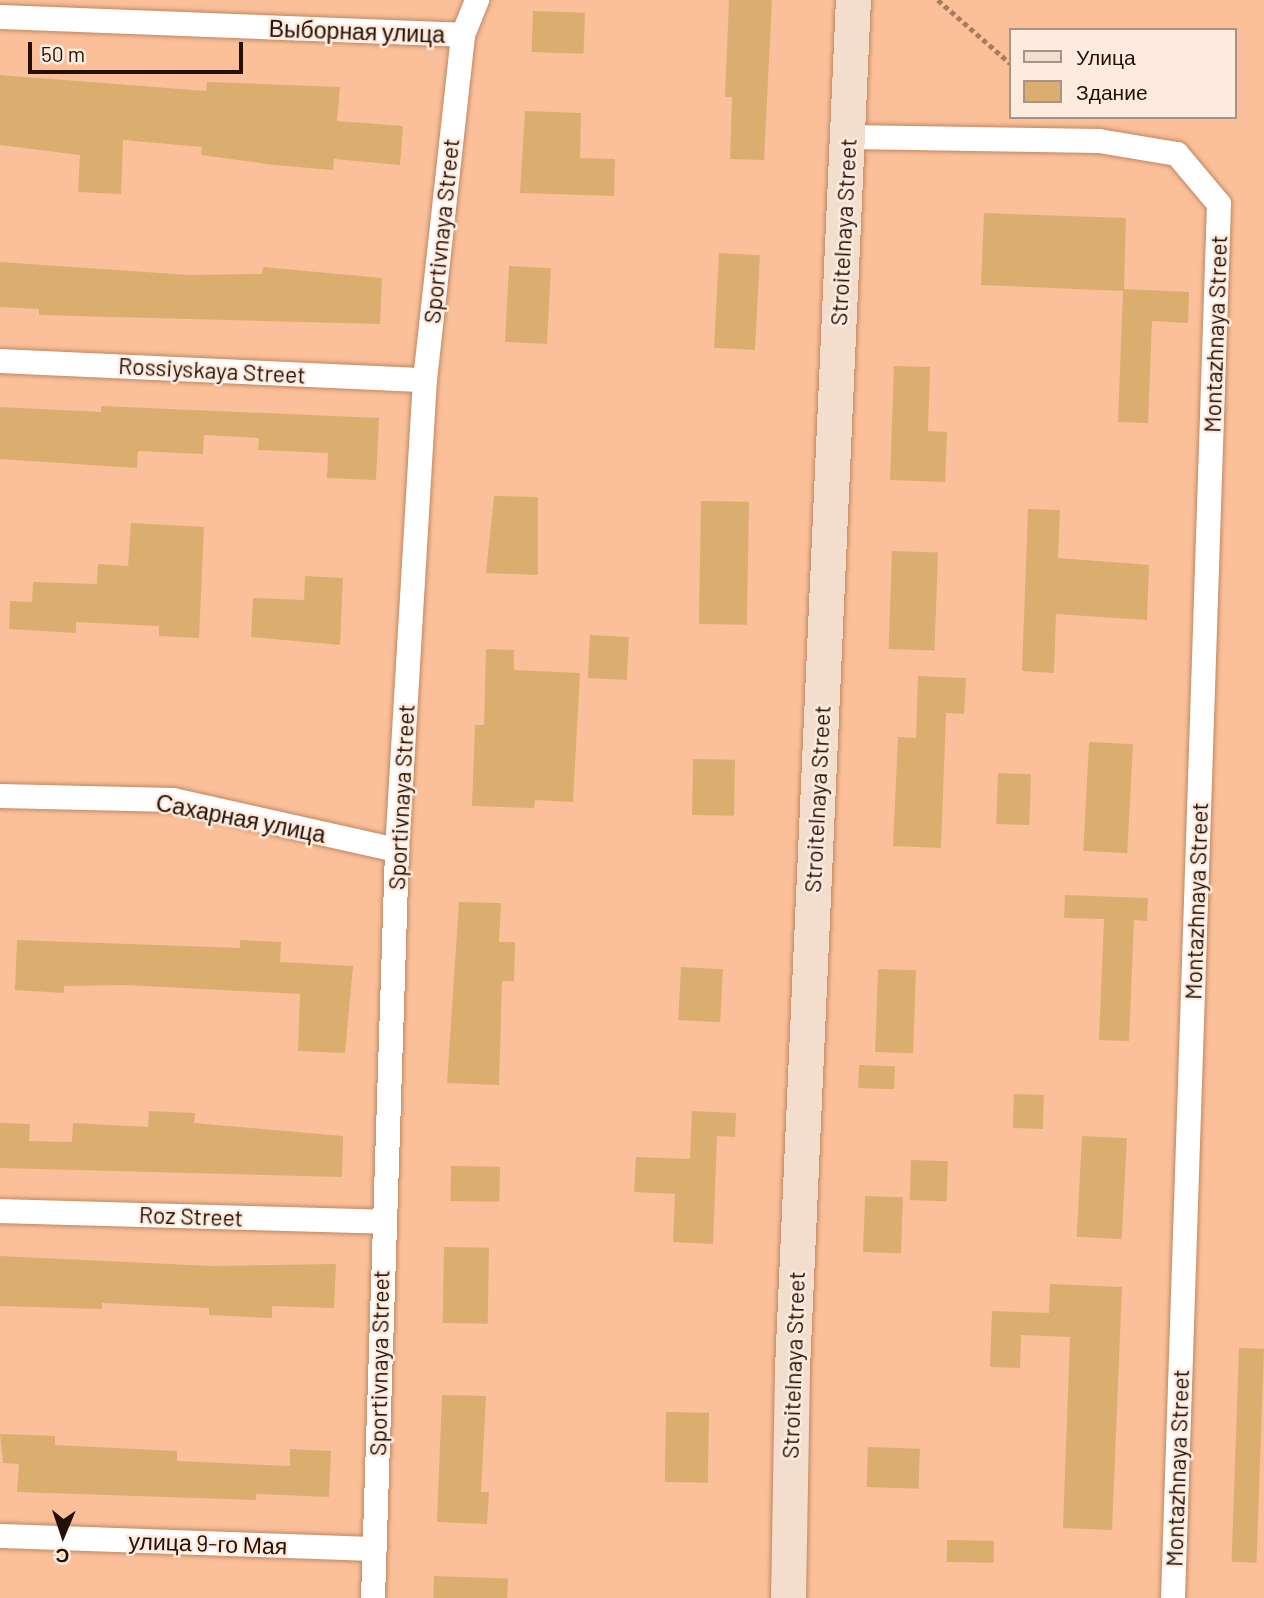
<!DOCTYPE html>
<html>
<head>
<meta charset="utf-8">
<style>
	body { margin:0 }
	#map { position:relative; width:1264px; height:1598px; overflow:hidden; background:#fbc099; font-family:Barlow,sans-serif }
	div>[style] { position:absolute }
	.building>* { inset:0; background:#dbad6e; transform-origin:0 0 }
	.path>* { height:4.5px; margin-top:-2.25px; transform-origin:0; background:repeating-linear-gradient(90deg,#a87c5f 0 5px,transparent 0 8.5px) }
	.roads { filter:drop-shadow(0 0 2px #bf8763) drop-shadow(0 0 2px #bf8763) }
	.street>* { height:24px; margin:-12px; padding:0 12px; transform-origin:12px; border-radius:12px; background:#fff }
	.secondary>* { height:35px; margin:-17.5px; padding:0 17.5px; transform-origin:17.5px; border-radius:17.5px; background:#f3ddcd }
	span { translate:-50% -50%; white-space:nowrap; text-align:center; line-height:1.15; -webkit-text-stroke:5px #feebdf; paint-order:stroke }
	.street-label { font-size:23px; color:#241003 }
	.legend { position:absolute; left:1009px; top:28px; width:228px; height:91px; box-sizing:border-box; background:#feebdf; border:2px solid #a79387; margin:0; padding:9px 12px; list-style:none; font-size:21px; color:#241003 }
	.legend li { display:flex; align-items:center; gap:14px; height:35px }
	.legend b { width:35px; border:2px solid #a79387 }
	.north { position:absolute; left:28px; top:1500px; width:70px; height:70px; -webkit-text-stroke:5px #feebdf; paint-order:stroke; rotate:182deg; font-size:19px; font-weight:700; line-height:28px; text-align:center; color:#241003 }
	.north::after { content:''; display:block; margin:auto; width:24px; height:32px; background:#241003; clip-path:polygon(50% 0,100% 100%,50% 72%,0 100%) }
	.scale { position:absolute; left:28px; top:42px; width:215px; height:32px; box-sizing:border-box; border:4px solid #241003; border-top:0; padding-left:9px; font-size:21px; line-height:24px; white-space:nowrap; color:#241003; -webkit-text-stroke:5px #feebdf; paint-order:stroke }
</style>
</head>
<body>
<div id="map">
	<div class="building">
		<i style="clip-path:polygon(729px 0,772px 0,764px 160px,730px 159px,732px 97px,725px 97px)"></i>
		<i style="left:533px;top:11px;width:52px;height:41px;rotate:2deg"></i>
		<i style="clip-path:polygon(0 75px,206px 91px,207px 82px,340px 87px,337px 121px,403px 126px,400px 165px,334px 159px,333px 170px,274px 165px,201px 155px,202px 147px,123px 140px,121px 194px,78px 192px,80px 155px,0 145px)"></i>
		<i style="clip-path:polygon(525px 111px,581px 113px,580px 158px,615px 159px,614px 196px,520px 193px)"></i>
		<i style="clip-path:polygon(984px 213px,1126px 218px,1124px 289px,1189px 292px,1188px 323px,1152px 321px,1148px 423px,1118px 422px,1123px 291px,981px 285px)"></i>
		<i style="left:719px;top:253px;width:41px;height:95px;rotate:3deg"></i>
		<i style="clip-path:polygon(0 262px,189px 275px,262px 274px,263px 267px,382px 278px,380px 324px,39px 315px,39px 309px,0 307px)"></i>
		<i style="left:509px;top:266px;width:42px;height:76px;rotate:3deg"></i>
		<i style="clip-path:polygon(894px 366px,930px 367px,928px 431px,947px 432px,945px 482px,890px 480px)"></i>
		<i style="clip-path:polygon(101px 406px,379px 418px,376px 480px,327px 478px,328px 453px,258px 450px,259px 438px,204px 435px,203px 454px,138px 451px,137px 468px,0 459px,0 407px,101px 412px)"></i>
		<i style="clip-path:polygon(494px 496px,538px 497px,538px 575px,486px 573px)"></i>
		<i style="left:701px;top:501px;width:48px;height:123px;rotate:1deg"></i>
		<i style="clip-path:polygon(1028px 509px,1060px 510px,1058px 558px,1149px 565px,1147px 620px,1056px 614px,1054px 673px,1022px 671px)"></i>
		<i style="clip-path:polygon(131px 523px,204px 527px,199px 638px,159px 636px,159px 626px,76px 622px,76px 633px,9px 629px,10px 601px,32px 602px,33px 582px,97px 584px,98px 564px,128px 566px)"></i>
		<i style="left:892px;top:551px;width:46px;height:98px;rotate:2deg"></i>
		<i style="clip-path:polygon(305px 576px,343px 578px,340px 645px,251px 637px,253px 598px,304px 600px)"></i>
		<i style="left:590px;top:635px;width:39px;height:43px;rotate:3deg"></i>
		<i style="clip-path:polygon(486px 649px,514px 650px,514px 670px,580px 673px,573px 802px,535px 800px,534px 808px,472px 806px,475px 725px,484px 725px)"></i>
		<i style="clip-path:polygon(918px 676px,966px 678px,964px 714px,946px 713px,941px 848px,893px 846px,898px 737px,916px 738px)"></i>
		<i style="left:1089px;top:742px;width:44px;height:109px;rotate:3deg"></i>
		<i style="left:693px;top:759px;width:42px;height:56px;rotate:1deg"></i>
		<i style="left:998px;top:773px;width:33px;height:51px;rotate:2deg"></i>
		<i style="clip-path:polygon(1065px 895px,1148px 898px,1147px 921px,1134px 920px,1129px 1041px,1099px 1040px,1104px 919px,1064px 918px)"></i>
		<i style="clip-path:polygon(459px 902px,501px 903px,499px 942px,515px 942px,514px 981px,502px 981px,499px 1085px,447px 1083px)"></i>
		<i style="clip-path:polygon(17px 940px,240px 948px,240px 940px,281px 942px,280px 962px,353px 966px,345px 1053px,298px 1051px,300px 994px,126px 985px,64px 986px,64px 993px,15px 990px)"></i>
		<i style="left:681px;top:967px;width:42px;height:53px;rotate:3deg"></i>
		<i style="left:878px;top:969px;width:38px;height:83px;rotate:2deg"></i>
		<i style="left:859px;top:1065px;width:36px;height:23px;rotate:2deg"></i>
		<i style="left:1014px;top:1094px;width:30px;height:34px;rotate:2deg"></i>
		<i style="clip-path:polygon(149px 1111px,195px 1113px,194px 1123px,343px 1136px,342px 1177px,0 1168px,0 1123px,30px 1124px,29px 1141px,72px 1142px,73px 1123px,148px 1127px)"></i>
		<i style="clip-path:polygon(692px 1111px,736px 1113px,735px 1137px,717px 1136px,713px 1244px,673px 1242px,675px 1194px,634px 1192px,636px 1157px,690px 1159px)"></i>
		<i style="left:1082px;top:1136px;width:45px;height:101px;rotate:3deg"></i>
		<i style="left:911px;top:1160px;width:37px;height:40px;rotate:2deg"></i>
		<i style="left:451px;top:1166px;width:49px;height:35px;rotate:1deg"></i>
		<i style="left:865px;top:1196px;width:38px;height:56px;rotate:2deg"></i>
		<i style="left:444px;top:1247px;width:45px;height:76px;rotate:1deg"></i>
		<i style="clip-path:polygon(0 1256px,211px 1266px,336px 1264px,334px 1308px,272px 1306px,272px 1318px,209px 1315px,209px 1308px,102px 1303px,102px 1309px,0 1306px)"></i>
		<i style="clip-path:polygon(1050px 1284px,1122px 1287px,1112px 1530px,1063px 1528px,1070px 1337px,1021px 1335px,1020px 1368px,990px 1367px,992px 1311px,1049px 1313px)"></i>
		<i style="left:1239px;top:1348px;width:25px;height:214px;rotate:2deg"></i>
		<i style="clip-path:polygon(442px 1395px,486px 1396px,481px 1492px,489px 1492px,487px 1524px,437px 1522px)"></i>
		<i style="left:666px;top:1412px;width:43px;height:70px;rotate:1deg"></i>
		<i style="clip-path:polygon(0 1434px,55px 1436px,55px 1445px,177px 1451px,177px 1461px,290px 1466px,290px 1449px,331px 1451px,329px 1497px,256px 1494px,256px 1500px,17px 1492px,19px 1464px,3px 1463px)"></i>
		<i style="left:868px;top:1447px;width:52px;height:40px;rotate:2deg"></i>
		<i style="left:947px;top:1540px;width:47px;height:22px;rotate:1deg"></i>
		<i style="left:434px;top:1576px;width:74px;height:22px;rotate:2deg"></i>
	</div>
	<div class="path">
		<i style="left:938px;top:0;width:96px;rotate:41.2deg"></i>
	</div>
	<div class="roads">
		<div class="street">
			<i style="left:0;top:17px;width:463px;rotate:2.2deg"></i>
			<i style="left:847px;top:137px;width:252px;rotate:0.9deg"></i>
			<i style="left:1099px;top:141px;width:79px;rotate:9.5deg"></i>
			<i style="left:1177px;top:154px;width:65px;rotate:50deg"></i>
			<i style="left:1219px;top:204px;width:1395px;rotate:91.89deg"></i>
			<i style="left:0;top:361px;width:425px;rotate:2.6deg"></i>
			<i style="left:0;top:796px;width:173px;rotate:1.3deg"></i>
			<i style="left:173px;top:800px;width:230px;rotate:12.6deg"></i>
			<i style="left:0;top:1211px;width:382px;rotate:1.6deg"></i>
			<i style="left:0;top:1536px;width:375px;rotate:2deg"></i>
			<i style="left:373px;top:1598px;width:748px;rotate:-88.16deg"></i>
			<i style="left:397px;top:850px;width:471px;rotate:-86.6deg"></i>
			<i style="left:425px;top:380px;width:347px;rotate:-83.7deg"></i>
			<i style="left:463px;top:35px;width:38px;rotate:-68deg"></i>
		</div>
		<div class="secondary">
			<i style="left:788px;top:1598px;width:230px;rotate:-89deg"></i>
			<i style="left:792px;top:1368px;width:1369px;rotate:-87.45deg"></i>
		</div>
	</div>
	<div class="street-label">
		<span style="left:357px;top:31px;rotate:2deg">Выборная улица</span>
		<span style="left:441px;top:231px;rotate:-84deg">Sportivnaya Street</span>
		<span style="left:843px;top:232px;rotate:-87deg">Stroitelnaya Street</span>
		<span style="left:1215px;top:334px;rotate:-88deg">Montazhnaya Street</span>
		<span style="left:212px;top:370px;rotate:3deg">Rossiyskaya Street</span>
		<span style="left:401px;top:797px;rotate:-87deg">Sportivnaya Street</span>
		<span style="left:817px;top:799px;rotate:-87deg">Stroitelnaya Street</span>
		<span style="left:241px;top:818px;rotate:11deg">Сахарная улица</span>
		<span style="left:1196px;top:901px;rotate:-88deg">Montazhnaya Street</span>
		<span style="left:191px;top:1216px;rotate:2deg">Roz Street</span>
		<span style="left:379px;top:1363px;rotate:-89deg">Sportivnaya Street</span>
		<span style="left:793px;top:1365px;rotate:-88deg">Stroitelnaya Street</span>
		<span style="left:1177px;top:1468px;rotate:-88deg">Montazhnaya Street</span>
		<span style="left:208px;top:1543px;rotate:2deg">улица 9-го Мая</span>
	</div>
	<ul class="legend">
	<li><b style="height:9px;background:#f3ddcd"></b>Улица</li>
	<li><b style="height:19px;background:#dbad6e"></b>Здание</li>
	</ul>
	<div class="north">С</div>
	<div class="scale">50 m</div>
</div>
</body>
</html>
